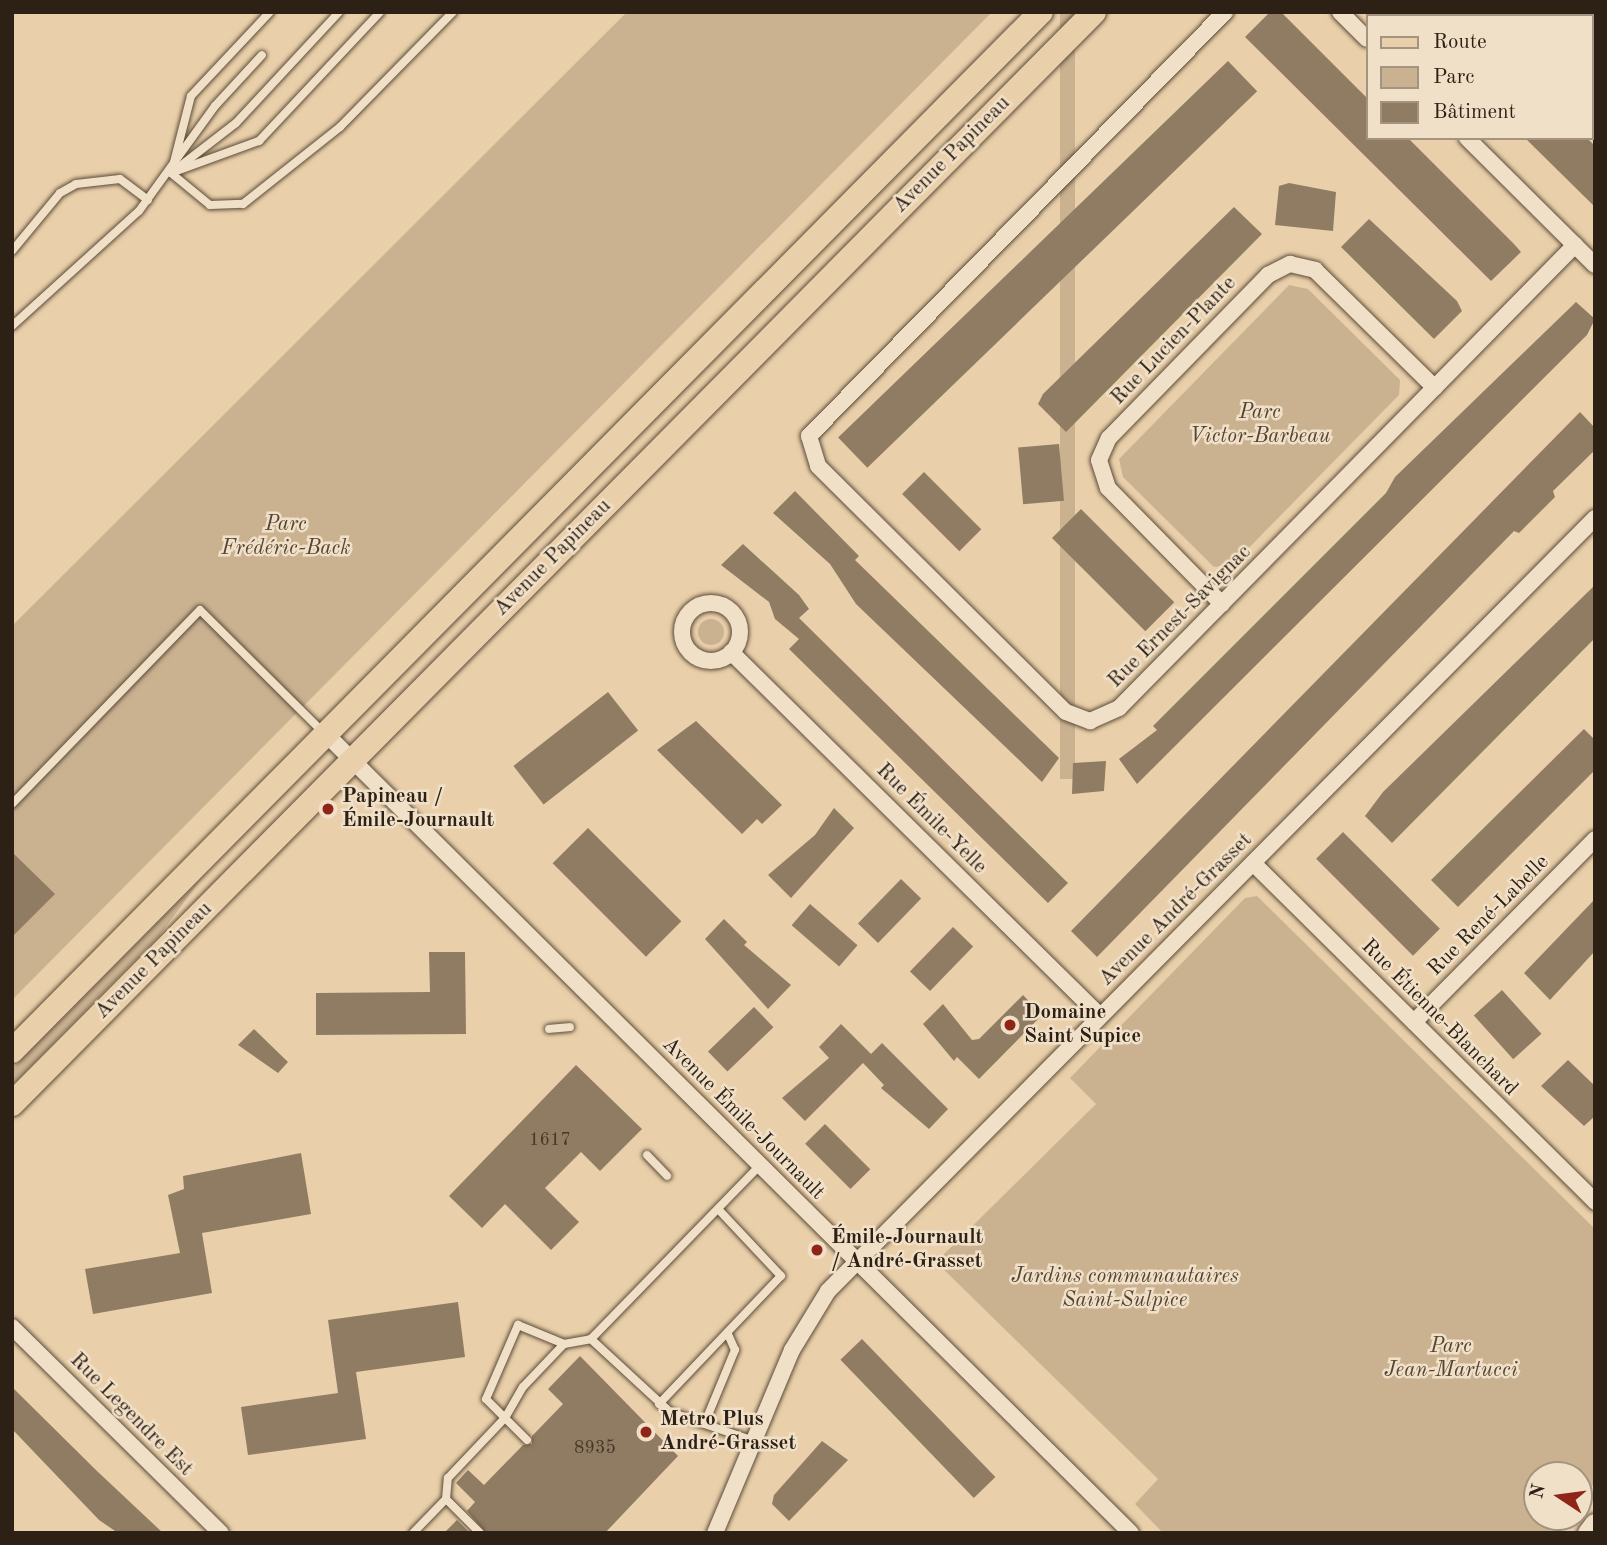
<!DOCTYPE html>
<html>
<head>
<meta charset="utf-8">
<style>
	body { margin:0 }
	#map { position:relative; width:1607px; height:1545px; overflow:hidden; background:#ead0aa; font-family:"Old Standard TT",serif }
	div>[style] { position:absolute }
	.green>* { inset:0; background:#cab291; transform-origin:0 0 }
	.round { border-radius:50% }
	.building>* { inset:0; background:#8f7c62; transform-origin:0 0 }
	.roads { filter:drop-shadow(0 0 2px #5c4c3a) drop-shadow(0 0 2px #5c4c3a) }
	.lane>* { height:8px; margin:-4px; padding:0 4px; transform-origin:4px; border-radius:4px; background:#f1e0c8 }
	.street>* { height:16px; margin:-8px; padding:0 8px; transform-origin:8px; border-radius:8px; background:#f1e0c8 }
	.street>.ring { margin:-8px; padding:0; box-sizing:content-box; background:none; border:16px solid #f1e0c8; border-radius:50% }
	.secondary>* { height:23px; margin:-11.5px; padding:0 11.5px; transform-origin:11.5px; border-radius:11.5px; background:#f1e0c8 }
	.primary>* { height:24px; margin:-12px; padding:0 12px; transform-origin:12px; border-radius:12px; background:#ead0aa }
	.dots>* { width:19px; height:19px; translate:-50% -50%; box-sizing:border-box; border:4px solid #f1e0c8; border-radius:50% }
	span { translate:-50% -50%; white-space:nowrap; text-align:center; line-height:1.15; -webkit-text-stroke:5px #f1e0c8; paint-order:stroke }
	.number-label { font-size:18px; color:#463728 }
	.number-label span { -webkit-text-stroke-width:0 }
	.street-label { font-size:21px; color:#2d2015 }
	.park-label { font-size:21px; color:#544434; font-style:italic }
	.poi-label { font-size:21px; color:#2d2015; font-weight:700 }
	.left { translate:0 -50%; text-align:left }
	.frame { position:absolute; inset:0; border:14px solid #2d2015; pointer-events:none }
	.legend { position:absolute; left:1366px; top:14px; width:228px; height:126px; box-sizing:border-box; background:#f1e0c8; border:2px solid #a39380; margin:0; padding:9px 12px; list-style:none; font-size:21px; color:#2d2015 }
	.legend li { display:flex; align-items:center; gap:14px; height:35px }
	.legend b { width:35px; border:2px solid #a39380 }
	.north { position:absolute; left:1523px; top:1461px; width:70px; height:70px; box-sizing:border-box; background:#f1e0c8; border:2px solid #a39380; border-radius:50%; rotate:283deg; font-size:19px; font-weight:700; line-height:28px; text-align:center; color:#2d2015 }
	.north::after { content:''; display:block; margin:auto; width:24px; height:32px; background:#8f2418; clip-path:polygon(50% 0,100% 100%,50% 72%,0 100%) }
</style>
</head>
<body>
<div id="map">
	<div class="green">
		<i style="clip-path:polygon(627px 12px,992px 12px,12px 1000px,12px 626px)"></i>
		<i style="left:1060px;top:12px;width:15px;height:767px"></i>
		<i style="clip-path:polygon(1289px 285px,1308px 289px,1400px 380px,1399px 395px,1232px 565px,1214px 567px,1123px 477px,1119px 459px)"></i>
		<i class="round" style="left:698px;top:619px;width:26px;height:26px"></i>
		<i style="clip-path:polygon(202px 878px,159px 936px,12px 1085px,12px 1069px)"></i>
		<i style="clip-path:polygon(1257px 896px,1595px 1229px,1595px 1482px,1579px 1505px,1579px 1475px,1537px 1475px,1537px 1517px,1571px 1517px,1560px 1533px,1163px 1533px,1135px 1504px,1158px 1479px,936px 1262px,1096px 1104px,1070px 1078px,1245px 898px)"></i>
	</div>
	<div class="building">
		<i style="clip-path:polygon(1270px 12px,1281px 12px,1367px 98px,1367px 138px,1408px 138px,1514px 244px,1521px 252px,1491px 281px,1245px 37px)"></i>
		<i style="left:1228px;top:61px;width:42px;height:542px;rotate:46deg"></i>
		<i style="clip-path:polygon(1525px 138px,1587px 138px,1595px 146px,1595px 207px)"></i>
		<i style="clip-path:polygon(1289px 183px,1336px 192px,1333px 231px,1275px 225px,1279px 186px)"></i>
		<i style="clip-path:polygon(1234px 207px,1262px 234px,1066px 432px,1038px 404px,1043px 394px)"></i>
		<i style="clip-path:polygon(1369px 219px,1457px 301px,1462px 311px,1434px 339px,1341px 247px)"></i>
		<i style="clip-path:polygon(1576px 302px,1595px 319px,1587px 335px,1137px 784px,1119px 759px,1157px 730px,1153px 726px,1386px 493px,1395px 477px)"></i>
		<i style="clip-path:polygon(1580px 412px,1595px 428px,1595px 450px,1553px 491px,1555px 497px,1519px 533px,1514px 531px,1097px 957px,1071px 931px)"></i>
		<i style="left:1059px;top:444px;width:57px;height:41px;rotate:85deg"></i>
		<i style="left:924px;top:472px;width:81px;height:31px;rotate:45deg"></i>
		<i style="clip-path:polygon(795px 491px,859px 556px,855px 560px,1059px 758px,1042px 782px,856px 604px,830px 564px,773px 513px)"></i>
		<i style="left:1081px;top:509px;width:132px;height:41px;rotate:45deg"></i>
		<i style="clip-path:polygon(743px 544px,799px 595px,809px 609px,799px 618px,1068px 883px,1048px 903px,789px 649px,799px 639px,775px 619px,769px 602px,721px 565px)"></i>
		<i style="clip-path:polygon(1595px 585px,1595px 638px,1392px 843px,1365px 816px,1383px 792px)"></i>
		<i style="left:608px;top:692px;width:49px;height:120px;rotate:52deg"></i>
		<i style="clip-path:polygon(696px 721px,782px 805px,762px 824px,757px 819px,742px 834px,657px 750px)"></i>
		<i style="clip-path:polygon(1584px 729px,1595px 740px,1595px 770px,1458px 907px,1431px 880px)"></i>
		<i style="clip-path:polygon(1106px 761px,1104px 791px,1072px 794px,1073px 763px)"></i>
		<i style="clip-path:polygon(834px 808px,854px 828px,791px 898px,768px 875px,815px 835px)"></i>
		<i style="left:588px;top:828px;width:132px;height:50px;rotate:45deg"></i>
		<i style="left:1343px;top:832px;width:137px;height:38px;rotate:45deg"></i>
		<i style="clip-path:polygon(12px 852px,55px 894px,12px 937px)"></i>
		<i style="left:901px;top:879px;width:28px;height:62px;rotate:44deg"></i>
		<i style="clip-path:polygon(1595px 899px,1595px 951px,1550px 1000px,1524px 973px)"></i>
		<i style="left:810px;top:904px;width:63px;height:28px;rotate:41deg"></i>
		<i style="clip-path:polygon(724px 919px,747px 942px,744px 945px,791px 985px,768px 1009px,705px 939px)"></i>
		<i style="left:953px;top:927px;width:28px;height:62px;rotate:44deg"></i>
		<i style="clip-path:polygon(429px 952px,465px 952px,466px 1034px,316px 1035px,316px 993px,430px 992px)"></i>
		<i style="left:1502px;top:990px;width:59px;height:38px;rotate:48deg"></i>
		<i style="clip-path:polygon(1023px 995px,1042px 1015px,979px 1079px,957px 1057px,954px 1061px,923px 1024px,943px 1004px,972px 1040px,979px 1039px)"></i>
		<i style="left:754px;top:1007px;width:28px;height:64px;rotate:46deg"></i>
		<i style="clip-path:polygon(841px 1024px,871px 1054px,882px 1043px,948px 1109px,929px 1129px,881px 1088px,884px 1085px,863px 1063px,805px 1121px,782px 1098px,829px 1058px,819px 1047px)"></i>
		<i style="clip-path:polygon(254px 1029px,288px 1062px,278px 1073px,238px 1045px)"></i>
		<i style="clip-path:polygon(1568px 1060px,1595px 1086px,1595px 1116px,1584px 1126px,1541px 1086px)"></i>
		<i style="clip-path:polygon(576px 1065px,642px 1129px,600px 1171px,581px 1152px,545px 1188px,579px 1222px,551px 1250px,505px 1204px,482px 1228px,449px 1196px)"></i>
		<i style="left:825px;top:1124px;width:64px;height:28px;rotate:45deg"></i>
		<i style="clip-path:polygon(301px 1153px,311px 1214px,202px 1233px,212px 1293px,93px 1314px,85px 1269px,180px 1253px,168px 1195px,184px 1189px,183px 1176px)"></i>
		<i style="clip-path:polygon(458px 1302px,465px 1357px,356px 1372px,366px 1439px,248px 1455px,241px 1407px,338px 1393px,328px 1320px)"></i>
		<i style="left:862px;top:1339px;width:192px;height:30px;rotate:46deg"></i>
		<i style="clip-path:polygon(580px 1356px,678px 1456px,605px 1533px,486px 1533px,467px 1511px,475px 1502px,456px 1483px,468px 1470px,484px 1485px,523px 1445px,532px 1444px,532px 1436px,563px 1404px,548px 1389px)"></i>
		<i style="clip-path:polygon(12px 1387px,98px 1472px,163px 1533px,118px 1533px,99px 1520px,12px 1429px)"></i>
		<i style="clip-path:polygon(822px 1441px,848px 1460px,789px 1521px,772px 1504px,774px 1495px)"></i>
		<i style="clip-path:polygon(457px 1520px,470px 1533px,444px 1533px)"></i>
	</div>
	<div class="roads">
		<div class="lane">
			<i style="left:173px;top:166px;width:72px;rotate:-75.6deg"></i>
			<i style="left:191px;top:96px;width:115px;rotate:-46.8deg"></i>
			<i style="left:179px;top:167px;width:72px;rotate:-37.7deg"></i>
			<i style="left:236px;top:123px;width:151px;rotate:-47.1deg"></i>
			<i style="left:171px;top:173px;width:50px;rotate:39.4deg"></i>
			<i style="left:210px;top:205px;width:33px;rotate:-2deg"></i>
			<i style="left:243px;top:204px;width:124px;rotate:-38.4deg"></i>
			<i style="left:340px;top:127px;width:161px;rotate:-45.5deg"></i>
			<i style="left:171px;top:173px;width:94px;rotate:-20deg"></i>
			<i style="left:259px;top:141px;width:177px;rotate:-46.8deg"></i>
			<i style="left:12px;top:251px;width:75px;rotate:-50.4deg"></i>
			<i style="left:60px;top:193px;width:18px;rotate:-29deg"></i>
			<i style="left:76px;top:184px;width:44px;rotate:-6.5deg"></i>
			<i style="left:120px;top:179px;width:35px;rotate:37deg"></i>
			<i style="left:12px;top:326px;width:171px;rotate:-42.2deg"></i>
			<i style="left:139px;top:211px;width:130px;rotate:-54.1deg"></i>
			<i style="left:215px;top:106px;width:69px;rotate:-47.3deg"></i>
			<i style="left:12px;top:804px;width:270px;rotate:-45.9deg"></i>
			<i style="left:200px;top:610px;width:175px;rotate:44.8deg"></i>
			<i style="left:549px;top:1029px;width:21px;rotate:-5deg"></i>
			<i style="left:647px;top:1155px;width:29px;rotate:46deg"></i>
			<i style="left:659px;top:1404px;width:177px;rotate:-46.4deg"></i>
			<i style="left:781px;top:1276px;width:92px;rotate:-133.2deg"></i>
			<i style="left:706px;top:1420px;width:76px;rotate:-67.5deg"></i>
			<i style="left:735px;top:1350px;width:17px;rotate:-114deg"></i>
			<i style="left:527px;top:1440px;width:58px;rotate:-135deg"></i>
			<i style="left:486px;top:1399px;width:81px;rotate:-66.6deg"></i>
			<i style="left:518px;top:1325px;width:50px;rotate:22.4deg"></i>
			<i style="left:754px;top:1441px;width:89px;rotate:-161deg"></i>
			<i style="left:670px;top:1412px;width:108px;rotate:-137.3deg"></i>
			<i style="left:591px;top:1339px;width:243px;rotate:-45.8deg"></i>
			<i style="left:446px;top:1499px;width:48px;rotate:45deg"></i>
			<i style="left:413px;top:1533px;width:47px;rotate:-45.9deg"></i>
			<i style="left:446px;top:1499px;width:21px;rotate:-85deg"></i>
			<i style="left:448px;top:1478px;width:83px;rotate:-46.5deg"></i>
			<i style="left:505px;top:1418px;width:36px;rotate:-60deg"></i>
			<i style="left:523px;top:1387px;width:59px;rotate:-46.4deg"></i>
			<i style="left:564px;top:1344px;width:27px;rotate:-10deg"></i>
		</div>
		<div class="street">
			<i style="left:1225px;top:12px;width:594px;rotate:134.45deg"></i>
			<i style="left:809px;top:436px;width:31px;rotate:73deg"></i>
			<i style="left:818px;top:466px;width:349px;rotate:44.8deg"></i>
			<i style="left:1066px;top:712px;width:26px;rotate:21deg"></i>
			<i style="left:1090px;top:721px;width:32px;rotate:-24deg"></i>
			<i style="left:1119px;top:708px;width:650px;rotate:-45.44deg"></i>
			<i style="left:1340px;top:12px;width:38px;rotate:45deg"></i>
			<i style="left:1500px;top:16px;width:6px;rotate:-45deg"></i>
			<i style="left:1467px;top:138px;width:180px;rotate:44.8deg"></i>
			<i class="ring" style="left:682px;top:603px;width:42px;height:42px"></i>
			<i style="left:1222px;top:604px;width:163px;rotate:-134.5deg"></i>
			<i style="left:1108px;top:488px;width:29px;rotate:-108deg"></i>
			<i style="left:1099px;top:460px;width:24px;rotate:-66deg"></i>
			<i style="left:1109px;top:438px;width:228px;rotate:-45.7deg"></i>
			<i style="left:1268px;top:275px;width:25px;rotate:-27deg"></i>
			<i style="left:1290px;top:264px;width:26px;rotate:13deg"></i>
			<i style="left:1315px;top:270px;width:168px;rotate:44.5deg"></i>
			<i style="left:731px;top:652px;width:518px;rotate:44.61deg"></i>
			<i style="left:326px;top:734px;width:1134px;rotate:44.79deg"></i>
			<i style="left:1253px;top:863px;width:482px;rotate:44.7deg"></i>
			<i style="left:1414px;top:1022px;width:257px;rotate:-45.3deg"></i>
			<i style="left:12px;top:1327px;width:293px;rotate:44.6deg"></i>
			<i style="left:715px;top:1533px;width:199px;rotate:-67.2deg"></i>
			<i style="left:792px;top:1350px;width:69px;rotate:-58.6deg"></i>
			<i style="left:828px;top:1291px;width:1089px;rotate:-45.22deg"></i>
		</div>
		<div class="secondary">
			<i style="left:1589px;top:1533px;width:10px;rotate:-53deg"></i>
		</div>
		<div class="primary">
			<i style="left:12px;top:1051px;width:1462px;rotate:-45.28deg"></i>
			<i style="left:12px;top:1104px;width:1537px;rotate:-45.26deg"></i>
		</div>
	</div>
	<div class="dots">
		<i style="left:328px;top:809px;background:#8f2418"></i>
		<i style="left:1010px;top:1025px;background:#8f2418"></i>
		<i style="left:817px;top:1250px;background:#8f2418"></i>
		<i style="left:646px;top:1432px;background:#8f2418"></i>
	</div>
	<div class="number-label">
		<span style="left:550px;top:1140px">1617</span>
		<span style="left:595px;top:1448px">8935</span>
	</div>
	<div class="street-label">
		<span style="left:952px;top:155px;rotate:-45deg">Avenue Papineau</span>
		<span style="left:1174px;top:341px;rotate:-46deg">Rue Lucien-Plante</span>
		<span style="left:553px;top:558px;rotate:-45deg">Avenue Papineau</span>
		<span style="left:1180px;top:617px;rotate:-45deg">Rue Ernest-Savignac</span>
		<span style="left:931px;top:819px;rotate:45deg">Rue Émile-Yelle</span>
		<span style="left:1176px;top:910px;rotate:-45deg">Avenue André-Grasset</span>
		<span style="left:1489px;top:916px;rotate:-45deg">Rue René-Labelle</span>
		<span style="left:154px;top:961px;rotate:-45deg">Avenue Papineau</span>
		<span style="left:1439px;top:1018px;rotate:45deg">Rue Étienne-Blanchard</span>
		<span style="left:743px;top:1119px;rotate:45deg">Avenue Émile-Journault</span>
		<span style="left:131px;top:1415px;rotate:45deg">Rue Legendre Est</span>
	</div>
	<div class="park-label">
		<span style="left:1260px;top:425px">Parc<br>Victor-Barbeau</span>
		<span style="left:286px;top:537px">Parc<br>Frédéric-Back</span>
		<span style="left:1125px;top:1289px">Jardins communautaires<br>Saint-Sulpice</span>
		<span style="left:1451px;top:1359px">Parc<br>Jean-Martucci</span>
	</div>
	<div class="poi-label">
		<span class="left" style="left:342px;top:809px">Papineau /<br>Émile-Journault</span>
		<span class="left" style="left:1024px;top:1025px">Domaine<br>Saint Supice</span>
		<span class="left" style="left:831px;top:1250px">Émile-Journault<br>/ André-Grasset</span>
		<span class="left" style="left:660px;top:1432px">Metro Plus<br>André-Grasset</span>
	</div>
	<div class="frame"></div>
	<ul class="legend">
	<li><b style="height:9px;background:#ead0aa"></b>Route</li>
	<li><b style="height:19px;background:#cab291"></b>Parc</li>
	<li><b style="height:19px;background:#8f7c62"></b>Bâtiment</li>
	</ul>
	<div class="north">N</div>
</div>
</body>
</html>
